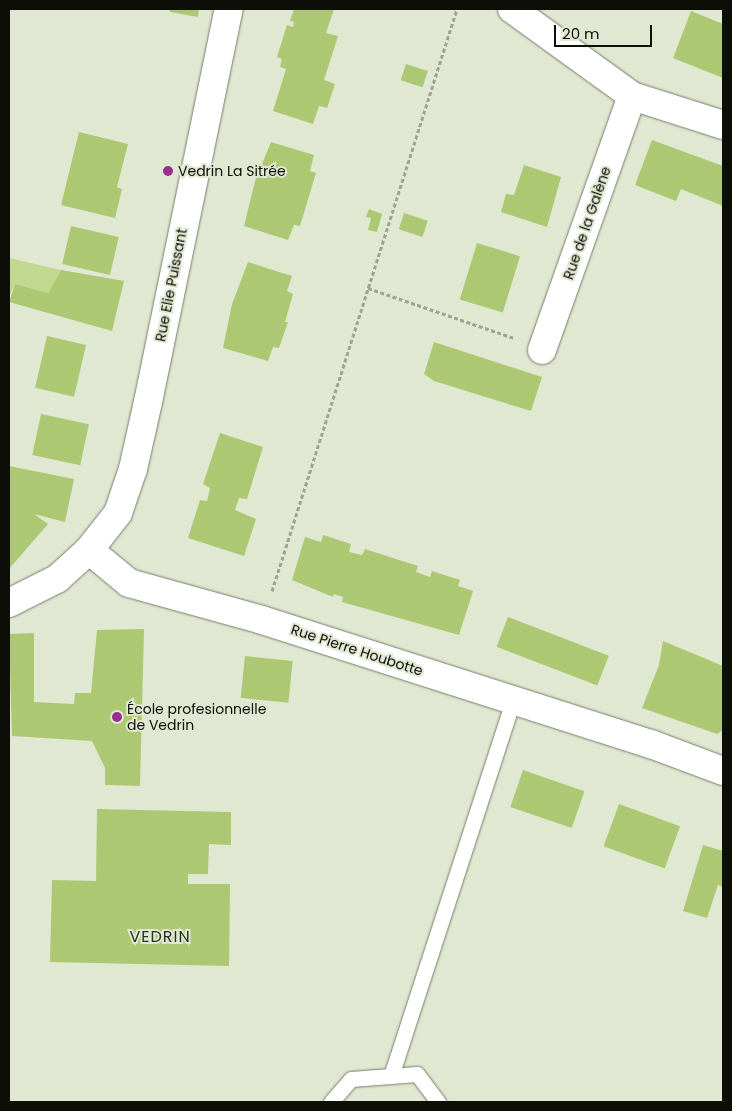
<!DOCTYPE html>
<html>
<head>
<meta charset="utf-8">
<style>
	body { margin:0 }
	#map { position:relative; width:732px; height:1111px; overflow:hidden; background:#e0e8d2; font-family:Poppins,sans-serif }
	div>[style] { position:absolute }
	.green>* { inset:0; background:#c0d88f }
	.building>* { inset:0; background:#adc872; transform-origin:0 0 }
	.path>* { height:3px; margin-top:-1.5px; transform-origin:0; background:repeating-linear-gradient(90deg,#9ea493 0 4px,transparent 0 6.5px) }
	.roads { filter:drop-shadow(0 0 1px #777e6b) drop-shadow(0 0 1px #777e6b) }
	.service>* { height:15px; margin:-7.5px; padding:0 7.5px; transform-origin:7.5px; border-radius:7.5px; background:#fff }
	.minor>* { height:28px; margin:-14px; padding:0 14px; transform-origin:14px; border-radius:14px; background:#fff }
	.tertiary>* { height:28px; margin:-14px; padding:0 14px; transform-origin:14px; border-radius:14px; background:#fff }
	.dots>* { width:14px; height:14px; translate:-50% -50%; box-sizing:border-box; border:2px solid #e0e8d2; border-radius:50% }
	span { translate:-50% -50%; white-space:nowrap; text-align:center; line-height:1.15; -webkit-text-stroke:4px #e0e8d2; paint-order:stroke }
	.poi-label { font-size:14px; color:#0c0e07 }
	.left { translate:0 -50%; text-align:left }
	.street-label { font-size:14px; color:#0c0e07 }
	.quarter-label { font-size:16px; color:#2b3120; letter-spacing:1px }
	.frame { position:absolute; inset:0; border:10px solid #0c0e07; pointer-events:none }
	.scale { position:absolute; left:554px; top:25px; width:98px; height:22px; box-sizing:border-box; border:2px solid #0c0e07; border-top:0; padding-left:6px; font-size:15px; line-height:18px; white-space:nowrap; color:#0c0e07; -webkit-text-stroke:4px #e0e8d2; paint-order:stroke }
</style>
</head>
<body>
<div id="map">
	<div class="green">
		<i style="clip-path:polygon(9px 258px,61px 270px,48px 293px,15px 284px,9px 296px)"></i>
	</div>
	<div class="building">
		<i style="clip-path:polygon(170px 9px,199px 9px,198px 17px,170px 12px)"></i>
		<i style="clip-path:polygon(294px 9px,334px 9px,326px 33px,338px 36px,324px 80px,335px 84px,327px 108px,319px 106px,313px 124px,273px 111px,286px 69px,280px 67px,282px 59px,277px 57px,287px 25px,293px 27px,294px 22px,290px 21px)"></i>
		<i style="clip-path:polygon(691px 11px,723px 24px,723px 78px,673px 58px)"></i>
		<i style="left:406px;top:64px;width:23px;height:17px;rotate:18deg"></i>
		<i style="clip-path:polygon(79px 132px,128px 144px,117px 187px,122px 189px,115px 218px,61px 205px)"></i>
		<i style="clip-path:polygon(652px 140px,723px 166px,723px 206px,681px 189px,676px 201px,635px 185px)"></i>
		<i style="clip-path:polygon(271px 142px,314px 155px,310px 171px,316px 173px,300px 226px,294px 225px,288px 240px,244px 226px,255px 181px)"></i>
		<i style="clip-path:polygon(524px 165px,561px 177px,547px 227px,501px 212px,506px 194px,514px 195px)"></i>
		<i style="clip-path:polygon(369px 209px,382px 214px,377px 232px,368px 230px,371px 218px,366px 217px)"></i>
		<i style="left:404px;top:213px;width:25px;height:17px;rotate:18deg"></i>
		<i style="left:71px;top:226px;width:49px;height:39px;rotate:13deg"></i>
		<i style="left:477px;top:243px;width:45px;height:59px;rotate:17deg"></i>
		<i style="clip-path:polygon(248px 262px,292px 276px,287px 291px,293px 294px,285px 322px,288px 322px,279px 348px,273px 347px,268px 361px,223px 348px,232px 304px)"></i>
		<i style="clip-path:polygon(61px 270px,124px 281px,112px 331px,9px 302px,15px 284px,48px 293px)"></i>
		<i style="left:47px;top:336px;width:40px;height:53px;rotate:13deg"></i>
		<i style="clip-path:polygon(434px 342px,542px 377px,531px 411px,434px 381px,424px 374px)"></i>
		<i style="left:41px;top:414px;width:49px;height:42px;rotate:12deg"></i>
		<i style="clip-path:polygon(220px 433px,263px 447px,247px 499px,239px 498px,235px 510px,256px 519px,244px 556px,188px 538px,200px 500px,207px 501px,210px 488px,203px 484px)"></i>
		<i style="clip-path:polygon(9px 466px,74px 479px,65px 522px,34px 514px,48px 524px,9px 569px)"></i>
		<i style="clip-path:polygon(323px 535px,351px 544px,349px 552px,362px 555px,365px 549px,418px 566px,416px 572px,430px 577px,432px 571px,460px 580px,458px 586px,473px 591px,459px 635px,342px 602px,343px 597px,334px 594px,333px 597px,292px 580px,305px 537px,321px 542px)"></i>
		<i style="left:508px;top:617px;width:108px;height:32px;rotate:21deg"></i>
		<i style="clip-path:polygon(144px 629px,140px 786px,105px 785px,105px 768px,92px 741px,12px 736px,9px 634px,34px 633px,34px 702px,74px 704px,75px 693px,91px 693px,97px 630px)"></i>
		<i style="clip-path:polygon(663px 641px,723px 666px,723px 730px,717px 734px,642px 708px,659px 665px)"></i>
		<i style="left:245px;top:656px;width:48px;height:42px;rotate:6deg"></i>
		<i style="left:523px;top:770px;width:65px;height:39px;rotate:19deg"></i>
		<i style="left:619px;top:804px;width:65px;height:45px;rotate:20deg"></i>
		<i style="clip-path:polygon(97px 809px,231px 812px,231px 845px,209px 844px,208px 874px,188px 874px,188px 884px,230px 884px,229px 966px,50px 962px,52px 880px,96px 881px)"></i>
		<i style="clip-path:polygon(703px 845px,723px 851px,723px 887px,718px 885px,707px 918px,683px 911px)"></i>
	</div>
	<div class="path">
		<i style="left:368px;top:288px;width:154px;rotate:18.9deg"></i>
		<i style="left:272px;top:591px;width:611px;rotate:-72.37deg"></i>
	</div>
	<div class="roads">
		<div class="service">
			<i style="left:391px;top:1076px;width:395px;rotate:-72deg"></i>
			<i style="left:331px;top:1102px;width:30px;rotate:-49deg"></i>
			<i style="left:351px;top:1079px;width:66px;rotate:-4.3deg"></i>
			<i style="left:417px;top:1074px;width:35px;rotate:53deg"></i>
		</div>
		<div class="minor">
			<i style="left:512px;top:9px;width:148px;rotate:35.9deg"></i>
			<i style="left:632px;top:96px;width:96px;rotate:17.7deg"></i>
			<i style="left:542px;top:350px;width:269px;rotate:-70.5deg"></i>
			<i style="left:89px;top:550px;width:52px;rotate:39.5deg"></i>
			<i style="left:129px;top:583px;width:138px;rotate:15.5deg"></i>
			<i style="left:262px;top:620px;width:408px;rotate:17.7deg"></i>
			<i style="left:651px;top:744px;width:77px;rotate:20.6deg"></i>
		</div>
		<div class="tertiary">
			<i style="left:9px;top:603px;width:54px;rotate:-26.6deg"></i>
			<i style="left:57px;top:579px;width:43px;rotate:-42.2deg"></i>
			<i style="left:89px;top:550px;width:47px;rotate:-51.9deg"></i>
			<i style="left:118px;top:513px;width:46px;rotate:-71.2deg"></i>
			<i style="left:133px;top:469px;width:69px;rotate:-77.4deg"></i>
			<i style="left:148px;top:402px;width:401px;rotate:-78.4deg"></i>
		</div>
	</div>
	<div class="dots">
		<i style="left:168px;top:171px;background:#9a2d8d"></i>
		<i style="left:117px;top:717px;background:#9a2d8d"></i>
	</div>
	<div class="poi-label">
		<span class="left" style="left:178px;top:171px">Vedrin La Sitrée</span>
		<span class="left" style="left:127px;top:717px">École profesionnelle<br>de Vedrin</span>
	</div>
	<div class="street-label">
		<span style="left:587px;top:223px;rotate:-71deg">Rue de la Galène</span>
		<span style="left:171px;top:285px;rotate:-79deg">Rue Elie Puissant</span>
		<span style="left:357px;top:650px;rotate:18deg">Rue Pierre Houbotte</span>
	</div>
	<div class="quarter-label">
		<span style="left:160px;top:937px">VEDRIN</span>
	</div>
	<div class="frame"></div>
	<div class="scale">20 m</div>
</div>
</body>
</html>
